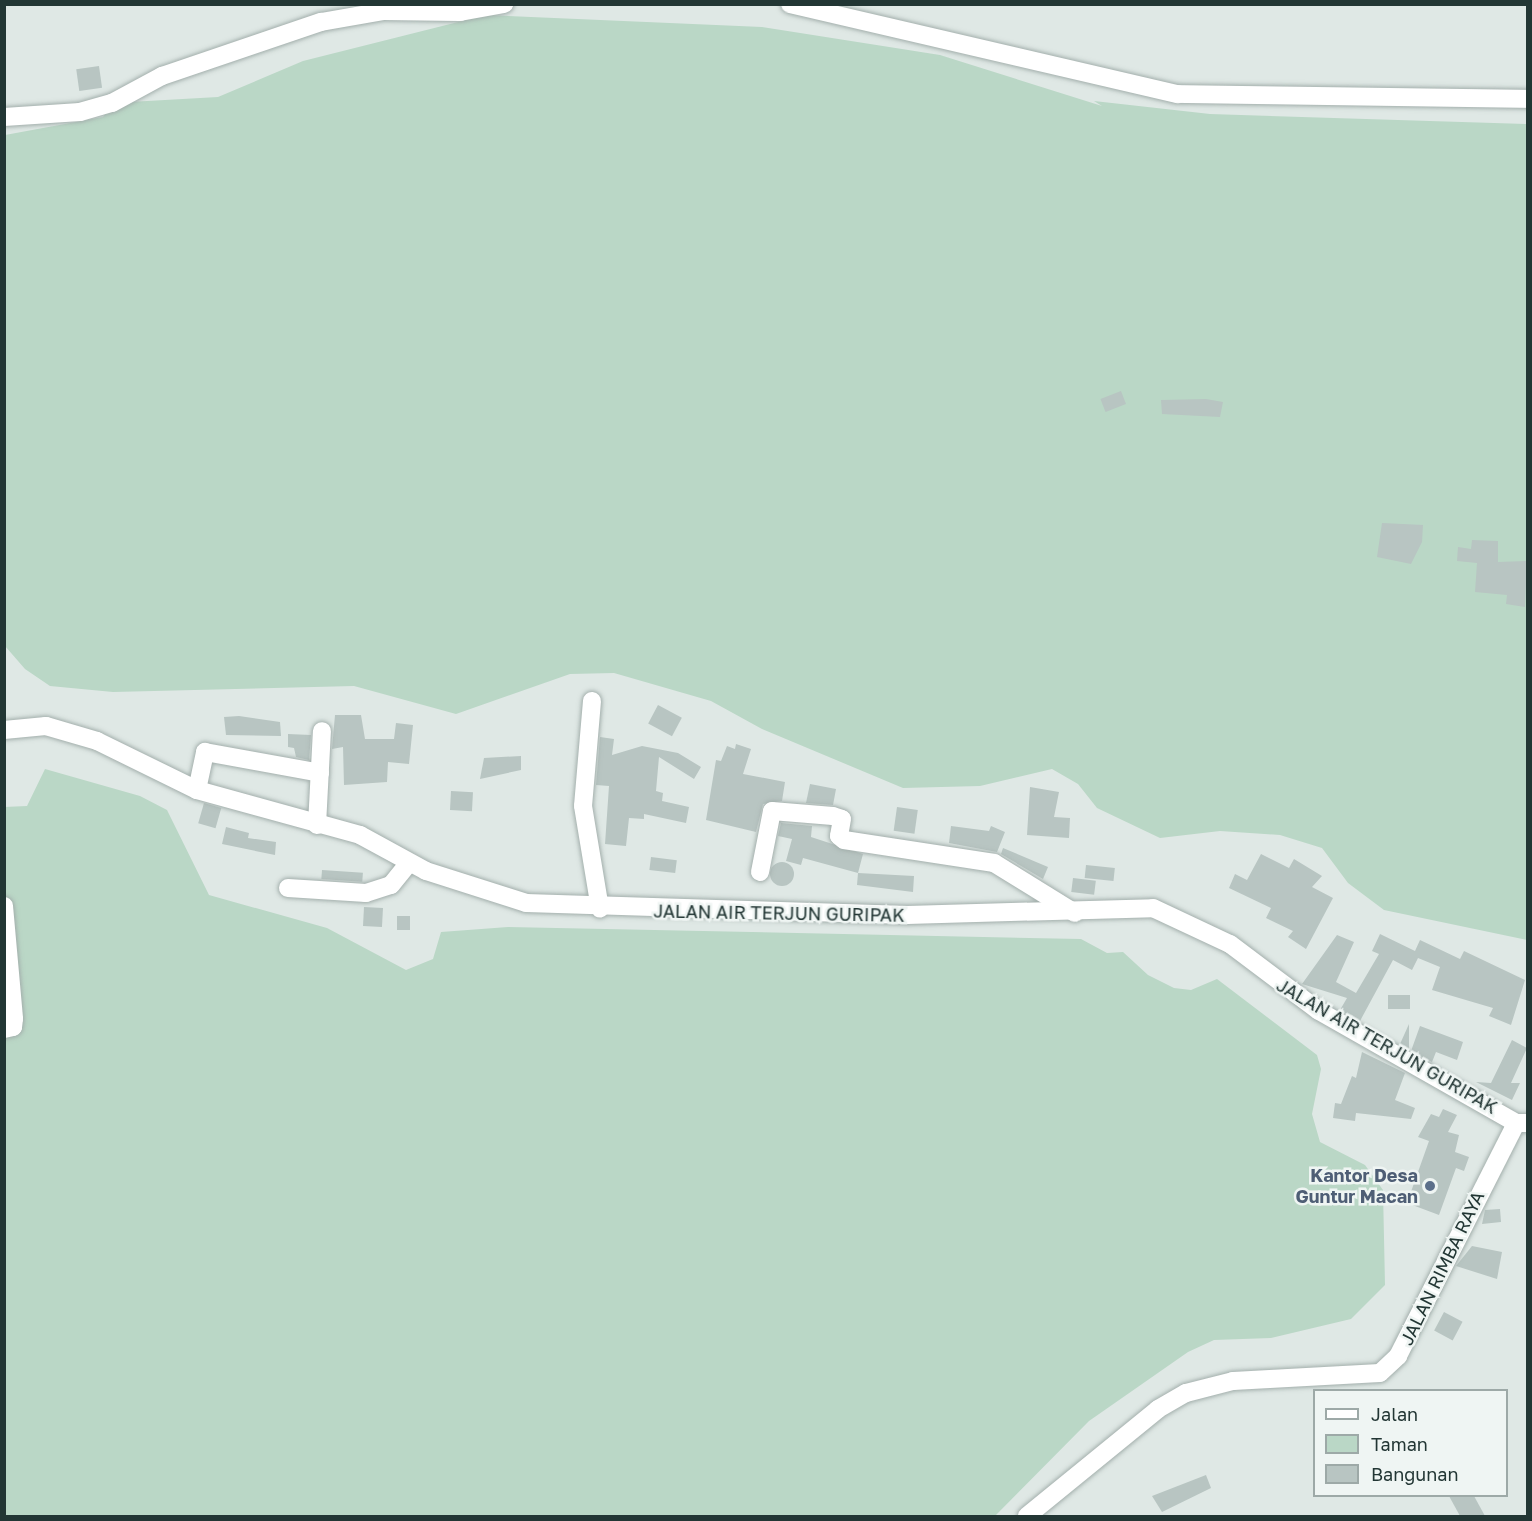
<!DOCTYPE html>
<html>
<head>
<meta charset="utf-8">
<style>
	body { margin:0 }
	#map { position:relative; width:1532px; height:1521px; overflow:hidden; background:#dfe8e5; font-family:"Golos Text",sans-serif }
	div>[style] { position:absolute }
	.green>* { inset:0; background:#bad7c6 }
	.building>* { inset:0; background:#b8c5c2; transform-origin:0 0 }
	.round { border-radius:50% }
	.roads { filter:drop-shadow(0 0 2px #a3afac) drop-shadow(0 0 2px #a3afac) }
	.minor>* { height:18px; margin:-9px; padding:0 9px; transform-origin:9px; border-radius:9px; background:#fff }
	.dots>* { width:16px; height:16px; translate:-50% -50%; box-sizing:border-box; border:3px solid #eff5f3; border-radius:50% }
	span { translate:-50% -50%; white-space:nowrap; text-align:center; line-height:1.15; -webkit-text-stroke:5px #eff5f3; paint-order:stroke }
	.street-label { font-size:18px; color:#223634 }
	.service-label { font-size:18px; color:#4e5e75; font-weight:700 }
	.right { translate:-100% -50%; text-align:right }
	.frame { position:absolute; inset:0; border:6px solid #223634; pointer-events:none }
	.legend { position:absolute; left:1313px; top:1389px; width:195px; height:108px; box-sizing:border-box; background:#eff5f3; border:2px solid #9da9a7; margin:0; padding:8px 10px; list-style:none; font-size:18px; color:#223634 }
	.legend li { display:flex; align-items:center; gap:12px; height:30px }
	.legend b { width:30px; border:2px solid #9da9a7 }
</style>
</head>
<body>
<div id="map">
	<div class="green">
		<i style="clip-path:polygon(486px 15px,762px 27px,940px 55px,1102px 106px,1094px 101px,1210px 114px,1527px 124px,1527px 940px,1384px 910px,1348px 883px,1322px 848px,1280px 835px,1220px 831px,1160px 838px,1097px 808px,1078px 784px,1052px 769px,980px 786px,903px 788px,762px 729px,711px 701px,614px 673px,570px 674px,456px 714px,354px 686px,113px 692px,50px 686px,25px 669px,5px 646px,5px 135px,103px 117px,112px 103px,218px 97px,303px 61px)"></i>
		<i style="clip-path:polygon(45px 769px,140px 796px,167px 810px,209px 895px,327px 928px,406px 970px,433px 959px,441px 932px,508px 927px,1081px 939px,1107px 953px,1123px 952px,1148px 975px,1174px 988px,1191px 990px,1217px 979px,1317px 1055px,1321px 1069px,1312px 1114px,1320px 1142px,1365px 1165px,1383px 1190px,1385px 1285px,1351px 1319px,1271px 1338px,1214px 1340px,1188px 1352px,1089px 1421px,995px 1516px,5px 1516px,4px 807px,27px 806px)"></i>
	</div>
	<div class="building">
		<i style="left:99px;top:66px;width:22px;height:23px;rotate:82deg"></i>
		<i style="left:1121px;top:391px;width:14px;height:22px;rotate:69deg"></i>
		<i style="clip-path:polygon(1206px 399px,1223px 402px,1220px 417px,1162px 414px,1161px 400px)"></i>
		<i style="clip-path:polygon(1382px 523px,1423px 525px,1422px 542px,1411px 564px,1377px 557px)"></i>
		<i style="clip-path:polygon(1472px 540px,1498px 541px,1498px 562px,1527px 561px,1525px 607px,1506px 604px,1507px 595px,1475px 592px,1477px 563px,1457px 561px,1458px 547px,1471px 549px)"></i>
		<i style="left:658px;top:705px;width:27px;height:21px;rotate:28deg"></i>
		<i style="clip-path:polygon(335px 715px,361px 715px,365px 739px,394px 739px,396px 723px,413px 725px,409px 764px,388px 762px,387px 782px,344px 785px,343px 747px,332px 749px)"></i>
		<i style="clip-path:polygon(239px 716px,280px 722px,281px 736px,226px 735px,224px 717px)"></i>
		<i style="clip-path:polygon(288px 734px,311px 735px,309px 760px,296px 757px,294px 748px,288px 747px)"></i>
		<i style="clip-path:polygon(600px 737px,614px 739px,612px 755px,642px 746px,678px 753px,701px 767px,694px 779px,659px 757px,656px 791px,663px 793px,662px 801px,689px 807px,686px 823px,644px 814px,644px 819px,629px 818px,626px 846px,605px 844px,609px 786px,596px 785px)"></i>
		<i style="clip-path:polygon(736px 744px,751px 749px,743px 774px,785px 782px,782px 801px,763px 804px,756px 832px,706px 820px,716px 760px,721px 761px,727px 746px,735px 749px)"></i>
		<i style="clip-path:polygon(521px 756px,521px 770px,480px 779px,484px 758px)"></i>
		<i style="clip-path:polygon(810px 784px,836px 789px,833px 805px,806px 803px)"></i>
		<i style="clip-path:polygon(1030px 787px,1059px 792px,1054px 817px,1070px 818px,1069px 838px,1027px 835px)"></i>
		<i style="left:451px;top:791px;width:22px;height:19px;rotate:3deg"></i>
		<i style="left:204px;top:803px;width:18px;height:21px;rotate:16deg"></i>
		<i style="left:897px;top:807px;width:21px;height:24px;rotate:8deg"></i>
		<i style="clip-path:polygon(781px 823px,812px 826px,811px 837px,863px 854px,858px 873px,803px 858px,801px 865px,786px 861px,792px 839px,778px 836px)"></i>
		<i style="clip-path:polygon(951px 826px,989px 831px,991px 826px,1005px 832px,997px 852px,949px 843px)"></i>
		<i style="clip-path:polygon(226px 827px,249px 833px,248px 838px,276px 842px,275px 855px,222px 844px)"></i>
		<i style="clip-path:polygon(1003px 848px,1048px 867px,1043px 879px,1001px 854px)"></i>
		<i style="clip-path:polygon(1261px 854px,1289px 868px,1294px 859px,1322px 876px,1312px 887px,1333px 898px,1306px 949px,1288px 937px,1293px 931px,1266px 918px,1271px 908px,1229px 888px,1235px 874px,1247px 880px)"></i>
		<i style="left:651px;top:857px;width:26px;height:13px;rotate:7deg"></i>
		<i class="round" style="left:770px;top:862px;width:24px;height:24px"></i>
		<i style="left:1086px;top:865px;width:29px;height:13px;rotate:6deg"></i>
		<i style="left:322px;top:870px;width:41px;height:9px;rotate:4deg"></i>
		<i style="clip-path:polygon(858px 873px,914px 876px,913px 892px,857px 885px)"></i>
		<i style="left:1073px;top:878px;width:23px;height:14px;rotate:7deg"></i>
		<i style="left:364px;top:907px;width:19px;height:19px;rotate:3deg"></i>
		<i style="left:397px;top:916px;width:13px;height:14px"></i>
		<i style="clip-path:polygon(1380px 934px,1415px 951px,1420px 940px,1460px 959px,1464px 951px,1525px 980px,1511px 1025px,1489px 1016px,1493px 1008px,1432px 990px,1440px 967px,1418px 958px,1412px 970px,1393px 960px,1360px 1021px,1340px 1010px,1347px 998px,1302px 984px,1337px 935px,1354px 942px,1336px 982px,1356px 993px,1379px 954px,1372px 951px)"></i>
		<i style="left:1388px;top:995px;width:22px;height:14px"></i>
		<i style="clip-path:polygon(1409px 1024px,1409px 1049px,1400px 1044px)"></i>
		<i style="clip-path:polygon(1420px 1026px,1463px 1042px,1457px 1060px,1436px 1052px,1432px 1062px,1411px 1051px)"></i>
		<i style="clip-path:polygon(1512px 1040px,1527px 1048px,1511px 1083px,1520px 1083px,1512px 1100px,1476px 1082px,1491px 1083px)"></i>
		<i style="clip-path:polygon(1362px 1052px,1405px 1073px,1395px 1100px,1415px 1108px,1411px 1119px,1356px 1113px,1355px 1121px,1333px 1118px,1335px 1103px,1341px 1104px,1352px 1076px,1356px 1078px)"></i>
		<i style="clip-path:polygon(1443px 1109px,1457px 1115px,1448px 1132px,1459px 1135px,1455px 1152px,1469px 1157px,1464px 1171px,1456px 1168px,1439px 1215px,1407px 1203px,1429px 1141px,1418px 1137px,1431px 1114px,1439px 1117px)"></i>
		<i style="clip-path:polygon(1500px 1209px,1501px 1222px,1482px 1224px,1485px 1210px)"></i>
		<i style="clip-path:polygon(1472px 1246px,1502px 1252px,1497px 1279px,1456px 1266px)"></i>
		<i style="left:1444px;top:1312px;width:21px;height:21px;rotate:28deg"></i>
		<i style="clip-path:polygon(1206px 1475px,1211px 1488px,1162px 1512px,1152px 1496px)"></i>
		<i style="clip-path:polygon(1449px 1496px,1474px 1496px,1485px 1516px,1460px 1516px)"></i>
	</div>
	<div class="roads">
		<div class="minor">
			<i style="left:790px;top:4px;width:398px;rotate:13.1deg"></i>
			<i style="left:1178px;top:94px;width:350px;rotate:0.8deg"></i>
			<i style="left:4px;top:117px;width:76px;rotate:-3.8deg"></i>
			<i style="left:80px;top:112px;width:33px;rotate:-16deg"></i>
			<i style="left:112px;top:103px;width:57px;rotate:-28.4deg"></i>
			<i style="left:162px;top:76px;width:168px;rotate:-18.8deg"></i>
			<i style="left:321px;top:22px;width:64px;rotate:-9.9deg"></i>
			<i style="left:384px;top:11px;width:76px;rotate:0.8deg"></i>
			<i style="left:460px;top:12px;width:45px;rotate:-10.3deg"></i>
			<i style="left:592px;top:701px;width:105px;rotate:94.9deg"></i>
			<i style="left:583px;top:806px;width:104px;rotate:80.6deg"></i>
			<i style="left:4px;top:730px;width:42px;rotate:-5.4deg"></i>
			<i style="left:46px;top:726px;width:53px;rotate:16.4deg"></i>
			<i style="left:97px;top:741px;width:111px;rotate:26.1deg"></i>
			<i style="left:197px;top:790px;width:169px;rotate:15.4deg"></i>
			<i style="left:360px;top:835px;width:75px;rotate:28.6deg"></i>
			<i style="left:426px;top:871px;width:105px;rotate:17.7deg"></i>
			<i style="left:526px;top:903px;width:381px;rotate:1.8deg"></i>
			<i style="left:907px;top:915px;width:246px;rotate:-1.6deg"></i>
			<i style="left:1153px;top:908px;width:85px;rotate:25.1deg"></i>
			<i style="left:1230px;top:944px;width:111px;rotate:37deg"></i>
			<i style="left:1319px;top:1011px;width:227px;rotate:29.6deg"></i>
			<i style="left:1516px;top:1123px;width:12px"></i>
			<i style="left:197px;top:790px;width:39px;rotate:-78deg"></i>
			<i style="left:205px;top:752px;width:117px;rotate:10.3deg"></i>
			<i style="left:317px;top:825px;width:94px;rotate:-87deg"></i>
			<i style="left:760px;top:872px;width:62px;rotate:-78.9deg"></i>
			<i style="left:772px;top:811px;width:61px;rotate:4.7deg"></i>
			<i style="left:833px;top:816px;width:9px;rotate:18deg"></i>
			<i style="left:842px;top:819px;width:17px;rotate:100deg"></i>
			<i style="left:839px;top:836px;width:6px;rotate:39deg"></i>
			<i style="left:844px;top:840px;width:152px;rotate:8.7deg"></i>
			<i style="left:994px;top:863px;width:95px;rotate:31.7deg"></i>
			<i style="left:288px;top:888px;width:78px;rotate:3.7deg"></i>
			<i style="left:366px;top:893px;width:26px;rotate:-18deg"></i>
			<i style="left:391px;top:885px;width:28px;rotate:-51deg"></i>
			<i style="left:4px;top:906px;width:113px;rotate:84.9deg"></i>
			<i style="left:14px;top:1019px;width:8px;rotate:97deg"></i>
			<i style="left:13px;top:1027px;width:9px;rotate:167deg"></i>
			<i style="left:1027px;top:1516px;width:169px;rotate:-39.2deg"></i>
			<i style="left:1158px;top:1409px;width:32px;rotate:-30deg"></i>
			<i style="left:1186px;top:1393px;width:49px;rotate:-14.3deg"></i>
			<i style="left:1233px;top:1381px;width:147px;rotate:-3.1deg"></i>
			<i style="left:1380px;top:1373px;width:25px;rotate:-43deg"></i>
			<i style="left:1398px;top:1356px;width:261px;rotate:-63.1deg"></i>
		</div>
	</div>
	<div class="dots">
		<i style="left:1430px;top:1186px;background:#5c6f8a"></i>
	</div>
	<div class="street-label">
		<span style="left:779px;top:913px;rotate:1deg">JALAN AIR TERJUN GURIPAK</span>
		<span style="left:1387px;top:1046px;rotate:30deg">JALAN AIR TERJUN GURIPAK</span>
		<span style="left:1442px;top:1268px;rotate:-64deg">JALAN RIMBA RAYA</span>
	</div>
	<div class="service-label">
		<span class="right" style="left:1418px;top:1186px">Kantor Desa<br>Guntur Macan</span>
	</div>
	<div class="frame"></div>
	<ul class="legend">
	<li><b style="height:8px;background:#fff"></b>Jalan</li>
	<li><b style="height:16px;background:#bad7c6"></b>Taman</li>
	<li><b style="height:16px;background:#b8c5c2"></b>Bangunan</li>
	</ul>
</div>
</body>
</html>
